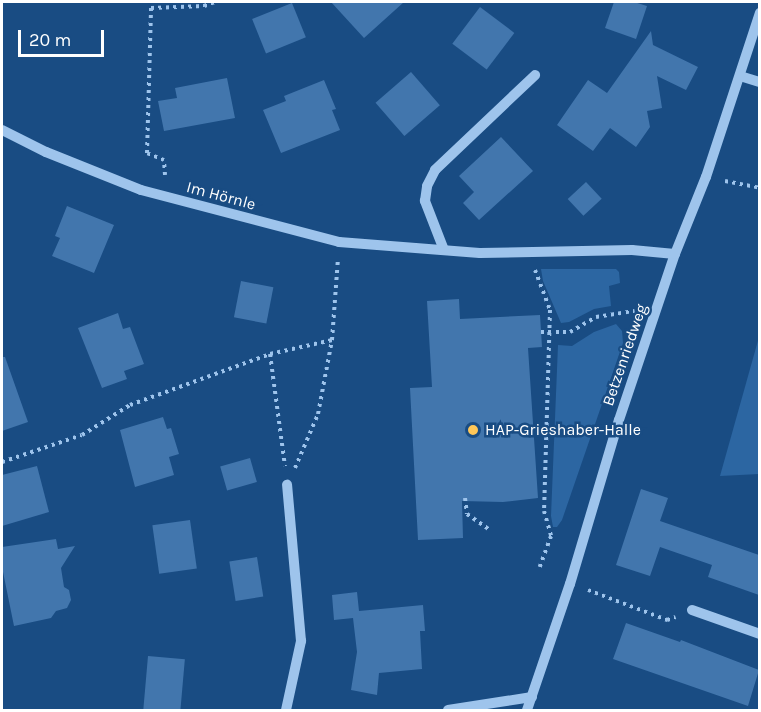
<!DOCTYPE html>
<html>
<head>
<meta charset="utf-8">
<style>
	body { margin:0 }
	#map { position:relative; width:761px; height:712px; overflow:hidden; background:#194c83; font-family:Karla,sans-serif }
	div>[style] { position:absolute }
	.green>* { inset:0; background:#2c66a2 }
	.building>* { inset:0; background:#4276ad; transform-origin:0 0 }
	.path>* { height:4px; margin-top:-2px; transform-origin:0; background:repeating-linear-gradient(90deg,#9ec4ec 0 3px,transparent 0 7.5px) }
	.minor>* { height:10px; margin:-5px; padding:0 5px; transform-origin:5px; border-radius:5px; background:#9ec4ec }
	.dots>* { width:16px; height:16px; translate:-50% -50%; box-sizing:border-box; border:3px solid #194c83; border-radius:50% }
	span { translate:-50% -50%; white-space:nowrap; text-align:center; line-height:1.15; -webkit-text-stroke:5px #194c83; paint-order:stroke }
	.street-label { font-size:16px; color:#fff }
	.poi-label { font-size:16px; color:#fff }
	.left { translate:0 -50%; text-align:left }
	.frame { position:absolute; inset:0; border:3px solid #fff; pointer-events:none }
	.scale { position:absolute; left:18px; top:30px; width:86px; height:27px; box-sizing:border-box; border:3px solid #fff; border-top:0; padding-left:8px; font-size:18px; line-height:21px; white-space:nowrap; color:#fff; -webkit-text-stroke:4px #194c83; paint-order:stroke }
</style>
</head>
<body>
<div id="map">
	<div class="green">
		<i style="clip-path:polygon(541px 269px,616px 269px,619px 272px,620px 283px,609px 286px,611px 306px,594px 309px,569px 322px,561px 323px,543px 281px)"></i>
		<i style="clip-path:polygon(616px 324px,622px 331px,623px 343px,562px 520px,557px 527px,553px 527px,551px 516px,558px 345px,572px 346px,594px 332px)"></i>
		<i style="clip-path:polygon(759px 337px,759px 474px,720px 476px)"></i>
	</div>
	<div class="building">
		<i style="clip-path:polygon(331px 2px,404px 2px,364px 38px)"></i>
		<i style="clip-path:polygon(614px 2px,634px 2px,647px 6px,636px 39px,605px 28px)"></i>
		<i style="left:292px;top:3px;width:37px;height:43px;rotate:68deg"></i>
		<i style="left:480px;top:7px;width:43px;height:46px;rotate:37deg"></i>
		<i style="clip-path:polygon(651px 31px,653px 45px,698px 67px,686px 90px,657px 76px,662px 108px,647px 111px,650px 127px,636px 147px,610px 128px,593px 151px,557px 125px,588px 80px,607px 93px)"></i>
		<i style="left:411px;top:72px;width:44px;height:47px;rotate:49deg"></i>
		<i style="clip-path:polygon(227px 78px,235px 118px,164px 131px,158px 101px,177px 98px,175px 88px)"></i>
		<i style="clip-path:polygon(324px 80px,336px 109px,332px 110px,340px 130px,281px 153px,263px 110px,286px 101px,284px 96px)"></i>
		<i style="clip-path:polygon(501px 137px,533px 171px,479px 220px,463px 203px,474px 192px,459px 176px)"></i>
		<i style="left:586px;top:182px;width:23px;height:25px;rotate:47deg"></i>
		<i style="clip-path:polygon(67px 206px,114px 225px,94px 273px,52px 256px,60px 238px,55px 236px)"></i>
		<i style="left:241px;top:281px;width:33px;height:37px;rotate:11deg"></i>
		<i style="clip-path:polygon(459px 299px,460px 319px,540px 315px,542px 347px,528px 348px,538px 498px,503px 502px,462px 501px,463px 538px,418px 540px,410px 388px,432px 387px,427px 301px)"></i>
		<i style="clip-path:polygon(118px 313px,123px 329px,130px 327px,144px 364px,124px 371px,127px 379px,102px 388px,78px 328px)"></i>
		<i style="clip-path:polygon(2px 357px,5px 357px,28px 422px,2px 431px)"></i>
		<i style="clip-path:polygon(163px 417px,167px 429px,171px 428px,179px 454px,169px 457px,174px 475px,135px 487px,120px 430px)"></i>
		<i style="left:250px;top:458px;width:25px;height:31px;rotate:74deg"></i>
		<i style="clip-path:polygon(37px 466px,49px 512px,2px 526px,2px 475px)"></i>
		<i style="clip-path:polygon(641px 489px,668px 498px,660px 521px,759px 555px,759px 595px,708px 577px,712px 565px,660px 547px,650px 576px,616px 565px)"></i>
		<i style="left:190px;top:520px;width:49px;height:38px;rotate:82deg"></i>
		<i style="clip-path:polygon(56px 539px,58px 549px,75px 546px,61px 568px,64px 587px,69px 590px,71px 600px,67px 608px,56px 611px,51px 618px,14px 626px,2px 567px,2px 547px)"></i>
		<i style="left:257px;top:557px;width:40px;height:28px;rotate:81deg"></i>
		<i style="clip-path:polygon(357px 592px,359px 611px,423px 605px,425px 631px,420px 631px,422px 669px,379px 673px,377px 695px,351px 690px,357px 652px,353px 618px,334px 620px,332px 595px)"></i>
		<i style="clip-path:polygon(626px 623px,680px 642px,681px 640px,759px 670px,748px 706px,613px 659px)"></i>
		<i style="left:148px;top:656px;width:37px;height:55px;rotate:5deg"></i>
	</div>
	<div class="path">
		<i style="left:165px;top:175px;width:15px;rotate:-94deg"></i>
		<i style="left:164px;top:160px;width:18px;rotate:-158deg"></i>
		<i style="left:147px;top:153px;width:145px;rotate:-88.4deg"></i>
		<i style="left:151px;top:8px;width:53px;rotate:-2.2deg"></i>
		<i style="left:204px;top:6px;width:12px;rotate:-20deg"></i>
		<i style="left:725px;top:181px;width:36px;rotate:11deg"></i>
		<i style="left:535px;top:270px;width:43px;rotate:69.4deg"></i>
		<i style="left:550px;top:310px;width:201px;rotate:91.7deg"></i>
		<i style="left:544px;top:511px;width:26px;rotate:74deg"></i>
		<i style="left:551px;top:536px;width:33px;rotate:110deg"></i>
		<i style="left:541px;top:332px;width:29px"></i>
		<i style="left:570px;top:332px;width:30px;rotate:-30deg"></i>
		<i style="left:596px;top:317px;width:39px;rotate:-9deg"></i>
		<i style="left:270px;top:354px;width:113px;rotate:82.4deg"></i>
		<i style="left:2px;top:462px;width:84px;rotate:-18.6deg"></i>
		<i style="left:82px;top:435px;width:57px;rotate:-32deg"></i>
		<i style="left:130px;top:405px;width:149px;rotate:-20deg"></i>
		<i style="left:270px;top:354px;width:64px;rotate:-12.7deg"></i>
		<i style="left:295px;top:468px;width:59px;rotate:-66.9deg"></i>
		<i style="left:318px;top:414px;width:75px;rotate:-79.3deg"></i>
		<i style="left:332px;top:340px;width:81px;rotate:-85.8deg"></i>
		<i style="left:465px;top:498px;width:16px;rotate:83deg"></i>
		<i style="left:467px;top:514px;width:29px;rotate:35deg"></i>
		<i style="left:588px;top:590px;width:85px;rotate:20.8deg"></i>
		<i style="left:667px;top:620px;width:9px;rotate:-18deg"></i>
	</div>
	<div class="minor">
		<i style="left:740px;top:76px;width:21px;rotate:17deg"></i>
		<i style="left:2px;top:130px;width:49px;rotate:26.6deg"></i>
		<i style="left:46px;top:152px;width:102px;rotate:21.8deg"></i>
		<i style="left:141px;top:190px;width:205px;rotate:14.7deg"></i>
		<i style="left:339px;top:242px;width:141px;rotate:4.5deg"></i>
		<i style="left:480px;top:253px;width:152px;rotate:-1.1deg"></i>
		<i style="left:632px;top:250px;width:43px;rotate:5.3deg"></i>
		<i style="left:444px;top:250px;width:53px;rotate:-111.2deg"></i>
		<i style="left:425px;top:201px;width:15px;rotate:-82deg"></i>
		<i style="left:427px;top:186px;width:18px;rotate:-63deg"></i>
		<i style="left:435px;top:170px;width:138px;rotate:-43.5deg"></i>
		<i style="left:692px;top:610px;width:72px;rotate:19.4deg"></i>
		<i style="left:286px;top:710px;width:71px;rotate:-77.7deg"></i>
		<i style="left:301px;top:641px;width:157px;rotate:-95.1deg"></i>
		<i style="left:448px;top:710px;width:85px;rotate:-8.8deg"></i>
		<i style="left:527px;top:710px;width:133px;rotate:-71.2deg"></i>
		<i style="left:570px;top:584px;width:171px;rotate:-73.4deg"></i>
		<i style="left:619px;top:420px;width:175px;rotate:-71.4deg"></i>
		<i style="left:675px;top:254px;width:83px;rotate:-68.1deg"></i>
		<i style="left:706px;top:177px;width:173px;rotate:-71.8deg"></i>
	</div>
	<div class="dots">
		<i style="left:473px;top:430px;background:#fec759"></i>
	</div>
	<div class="street-label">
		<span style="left:221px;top:196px;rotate:15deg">Im Hörnle</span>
		<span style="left:625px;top:355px;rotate:-71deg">Betzenriedweg</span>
	</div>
	<div class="poi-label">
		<span class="left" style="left:485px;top:430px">HAP-Grieshaber-Halle</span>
	</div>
	<div class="frame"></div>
	<div class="scale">20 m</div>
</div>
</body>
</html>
